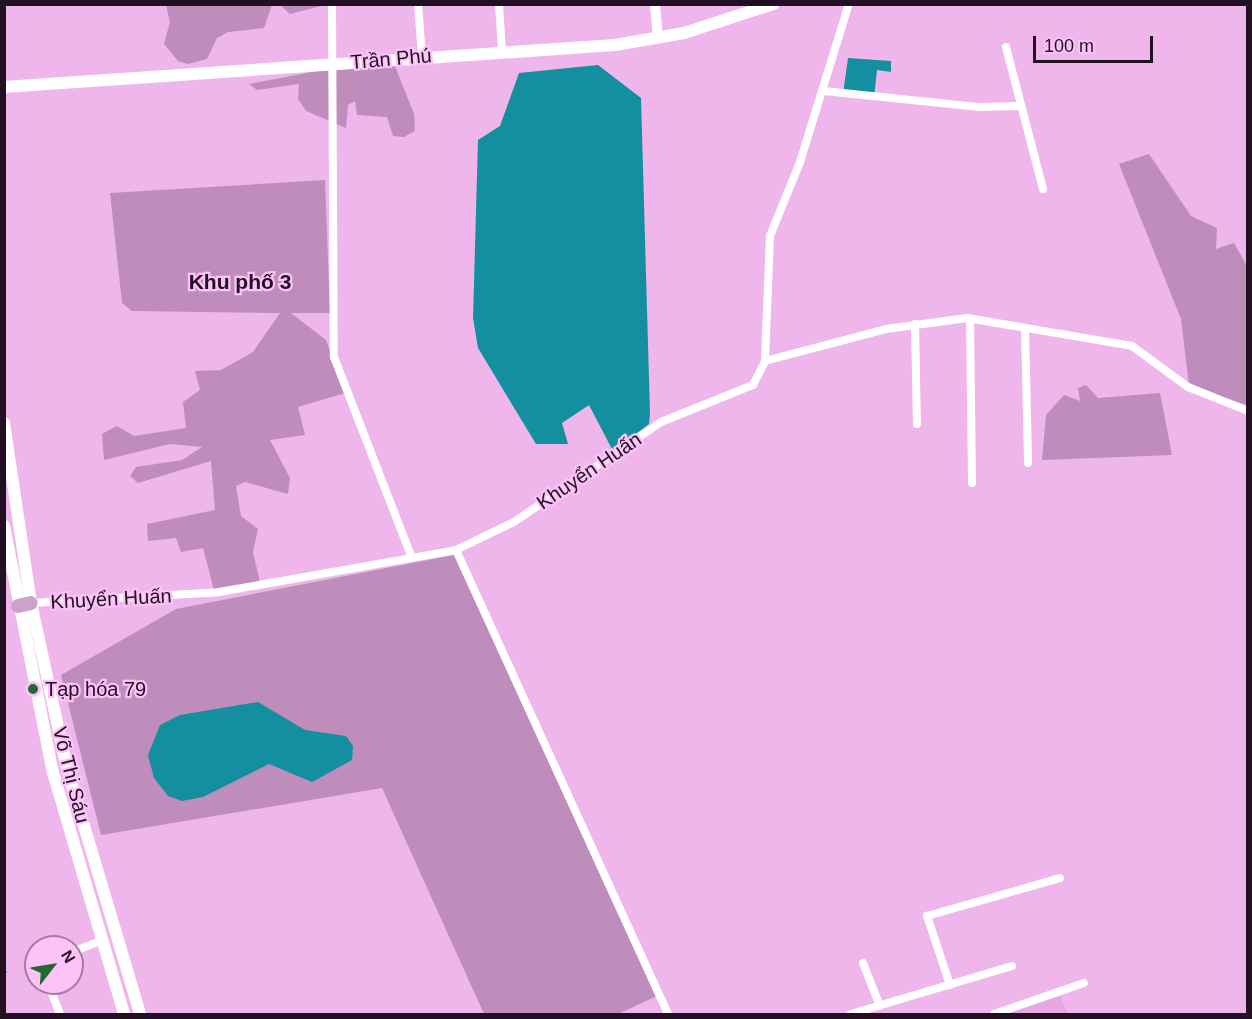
<!DOCTYPE html>
<html>
<head>
<meta charset="utf-8">
<style>
	body { margin:0 }
	#map { position:relative; width:1252px; height:1019px; overflow:hidden; background:#eeb6ea; font-family:Helvetica,sans-serif }
	div>[style] { position:absolute }
	.built>* { inset:0; background:#e5a8e1 }
	.green>* { inset:0; background:#be8dbb }
	.water>* { inset:0; background:#138f9f }
	.stream>* { height:2px; margin:-1px; padding:0 1px; transform-origin:1px; border-radius:1px; background:#138f9f }
	.minor>* { height:8px; margin:-4px; padding:0 4px; transform-origin:4px; border-radius:4px; background:#fff }
	.tertiary>* { height:10px; margin:-5px; padding:0 5px; transform-origin:5px; border-radius:5px; background:#fff }
	.secondary>* { height:12px; margin:-6px; padding:0 6px; transform-origin:6px; border-radius:6px; background:#fff }
	.primary>* { height:14px; margin:-7px; padding:0 7px; transform-origin:7px; border-radius:7px; background:#cba2c9 }
	.dots>* { width:16px; height:16px; translate:-50% -50%; box-sizing:border-box; border:3px solid #fbc3f7; border-radius:50% }
	span { translate:-50% -50%; white-space:nowrap; text-align:center; line-height:1.15; -webkit-text-stroke:4.5px #fbc3f7; paint-order:stroke }
	.street-label { font-size:20px; color:#230f22 }
	.poi-label { font-size:20px; color:#230f22 }
	.left { translate:0 -50%; text-align:left }
	.neighbourhood-label { font-size:21px; color:#230f22; font-weight:700 }
	.frame { position:absolute; inset:0; border:6px solid #230f22; pointer-events:none }
	.north { position:absolute; left:24px; top:935px; width:60px; height:60px; box-sizing:border-box; background:#fbc3f7; border:2px solid #a57ba2; border-radius:50%; rotate:59deg; font-size:16px; font-weight:700; line-height:24px; text-align:center; color:#230f22 }
	.north::after { content:''; display:block; margin:auto; width:21px; height:27px; background:#226834; clip-path:polygon(50% 0,100% 100%,50% 72%,0 100%) }
	.scale { position:absolute; left:1033px; top:36px; width:120px; height:27px; box-sizing:border-box; border:3px solid #230f22; border-top:0; padding-left:8px; font-size:18px; line-height:21px; white-space:nowrap; color:#230f22; -webkit-text-stroke:4px #fbc3f7; paint-order:stroke }
</style>
</head>
<body>
<div id="map">
	<div class="built">
		<i style="clip-path:polygon(1059px 994px,1068px 1014px,1001px 1014px)"></i>
	</div>
	<div class="green">
		<i style="clip-path:polygon(166px 5px,166px 4px,272px 5px,264px 28px,228px 32px,217px 38px,207px 59px,188px 64px,178px 61px,164px 44px,170px 22px)"></i>
		<i style="clip-path:polygon(280px 5px,280px 4px,325px 5px,290px 14px)"></i>
		<i style="clip-path:polygon(395px 66px,414px 114px,415px 131px,404px 137px,393px 136px,387px 117px,357px 115px,355px 101px,348px 105px,346px 128px,306px 111px,298px 99px,299px 84px,257px 90px,249px 84px,317px 71px)"></i>
		<i style="clip-path:polygon(1149px 154px,1191px 216px,1217px 228px,1216px 249px,1234px 243px,1247px 266px,1247px 405px,1189px 386px,1181px 319px,1119px 164px)"></i>
		<i style="clip-path:polygon(325px 180px,330px 313px,291px 313px,326px 340px,345px 393px,298px 407px,305px 435px,270px 440px,290px 478px,288px 494px,245px 482px,236px 486px,241px 516px,258px 529px,253px 552px,260px 582px,214px 590px,203px 548px,181px 552px,176px 538px,148px 541px,147px 524px,215px 510px,211px 461px,138px 483px,130px 476px,136px 467px,182px 460px,202px 447px,170px 444px,104px 460px,102px 434px,117px 426px,134px 436px,186px 428px,183px 402px,200px 390px,195px 371px,221px 370px,253px 352px,280px 313px,132px 311px,122px 303px,110px 193px)"></i>
		<i style="clip-path:polygon(1086px 385px,1098px 398px,1160px 393px,1172px 455px,1042px 460px,1046px 415px,1064px 395px,1080px 401px,1078px 388px)"></i>
		<i style="clip-path:polygon(459px 554px,657px 996px,618px 1014px,484px 1014px,382px 788px,101px 835px,61px 675px,176px 609px)"></i>
	</div>
	<div class="water">
		<i style="clip-path:polygon(848px 58px,891px 61px,891px 72px,877px 70px,874px 98px,843px 94px)"></i>
		<i style="clip-path:polygon(598px 65px,641px 98px,650px 414px,649px 424px,613px 451px,589px 405px,562px 423px,568px 444px,536px 444px,478px 348px,473px 318px,478px 140px,500px 126px,519px 73px)"></i>
		<i style="clip-path:polygon(258px 702px,305px 730px,346px 736px,353px 746px,352px 760px,312px 782px,269px 764px,203px 797px,182px 801px,168px 796px,154px 778px,148px 755px,160px 725px,180px 715px)"></i>
	</div>
	<div class="stream">
		<i style="left:4px;top:973px;width:2px;rotate:-27deg"></i>
	</div>
	<div class="minor">
		<i style="left:332px;top:4px;width:353px;rotate:89.7deg"></i>
		<i style="left:334px;top:357px;width:213px;rotate:68.8deg"></i>
		<i style="left:418px;top:4px;width:52px;rotate:85.6deg"></i>
		<i style="left:499px;top:4px;width:48px;rotate:86.4deg"></i>
		<i style="left:1006px;top:47px;width:147px;rotate:75.4deg"></i>
		<i style="left:824px;top:91px;width:157px;rotate:5.9deg"></i>
		<i style="left:980px;top:107px;width:41px;rotate:-1.4deg"></i>
		<i style="left:970px;top:319px;width:164px;rotate:89.3deg"></i>
		<i style="left:915px;top:324px;width:100px;rotate:88.9deg"></i>
		<i style="left:1025px;top:328px;width:135px;rotate:88.7deg"></i>
		<i style="left:765px;top:361px;width:125px;rotate:-14.8deg"></i>
		<i style="left:886px;top:329px;width:82px;rotate:-7.7deg"></i>
		<i style="left:967px;top:318px;width:167px;rotate:9.6deg"></i>
		<i style="left:1132px;top:346px;width:69px;rotate:36.2deg"></i>
		<i style="left:1188px;top:387px;width:65px;rotate:21.8deg"></i>
		<i style="left:456px;top:550px;width:510px;rotate:65.44deg"></i>
		<i style="left:31px;top:603px;width:188px;rotate:-3.3deg"></i>
		<i style="left:219px;top:592px;width:241px;rotate:-10deg"></i>
		<i style="left:456px;top:550px;width:64px;rotate:-25.8deg"></i>
		<i style="left:514px;top:522px;width:178px;rotate:-34.2deg"></i>
		<i style="left:661px;top:422px;width:99px;rotate:-21.9deg"></i>
		<i style="left:753px;top:385px;width:27px;rotate:-63deg"></i>
		<i style="left:765px;top:361px;width:125px;rotate:-87.7deg"></i>
		<i style="left:770px;top:236px;width:80px;rotate:-67.9deg"></i>
		<i style="left:800px;top:162px;width:165px;rotate:-72.8deg"></i>
		<i style="left:72px;top:952px;width:31px;rotate:-21deg"></i>
		<i style="left:863px;top:963px;width:46px;rotate:68.4deg"></i>
		<i style="left:48px;top:983px;width:33px;rotate:69deg"></i>
		<i style="left:950px;top:985px;width:73px;rotate:-108.4deg"></i>
		<i style="left:927px;top:916px;width:138px;rotate:-15.9deg"></i>
		<i style="left:851px;top:1014px;width:168px;rotate:-16.6deg"></i>
		<i style="left:994px;top:1014px;width:95px;rotate:-19deg"></i>
	</div>
	<div class="tertiary">
		<i style="left:655px;top:4px;width:34px;rotate:85deg"></i>
	</div>
	<div class="secondary">
		<i style="left:4px;top:87px;width:612px;rotate:-3.93deg"></i>
		<i style="left:615px;top:45px;width:70px;rotate:-9.9deg"></i>
		<i style="left:684px;top:33px;width:94px;rotate:-18deg"></i>
		<i style="left:4px;top:423px;width:182px;rotate:81.5deg"></i>
		<i style="left:31px;top:603px;width:173px;rotate:77.7deg"></i>
		<i style="left:68px;top:772px;width:252px;rotate:73.4deg"></i>
		<i style="left:4px;top:526px;width:248px;rotate:78.8deg"></i>
		<i style="left:52px;top:769px;width:255px;rotate:73.6deg"></i>
	</div>
	<div class="primary">
		<i style="left:18px;top:606px;width:13px;rotate:-13deg"></i>
	</div>
	<div class="dots">
		<i style="left:33px;top:689px;background:#226834"></i>
	</div>
	<div class="street-label">
		<span style="left:391px;top:59px;rotate:-5deg">Trần Phú</span>
		<span style="left:589px;top:471px;rotate:-34deg">Khuyển Huấn</span>
		<span style="left:111px;top:599px;rotate:-3deg">Khuyển Huấn</span>
		<span style="left:71px;top:775px;rotate:76deg">Võ Thị Sáu</span>
	</div>
	<div class="poi-label">
		<span class="left" style="left:45px;top:689px">Tạp hóa 79</span>
	</div>
	<div class="neighbourhood-label">
		<span style="left:240px;top:282px">Khu phố 3</span>
	</div>
	<div class="frame"></div>
	<div class="north">N</div>
	<div class="scale">100 m</div>
</div>
</body>
</html>
